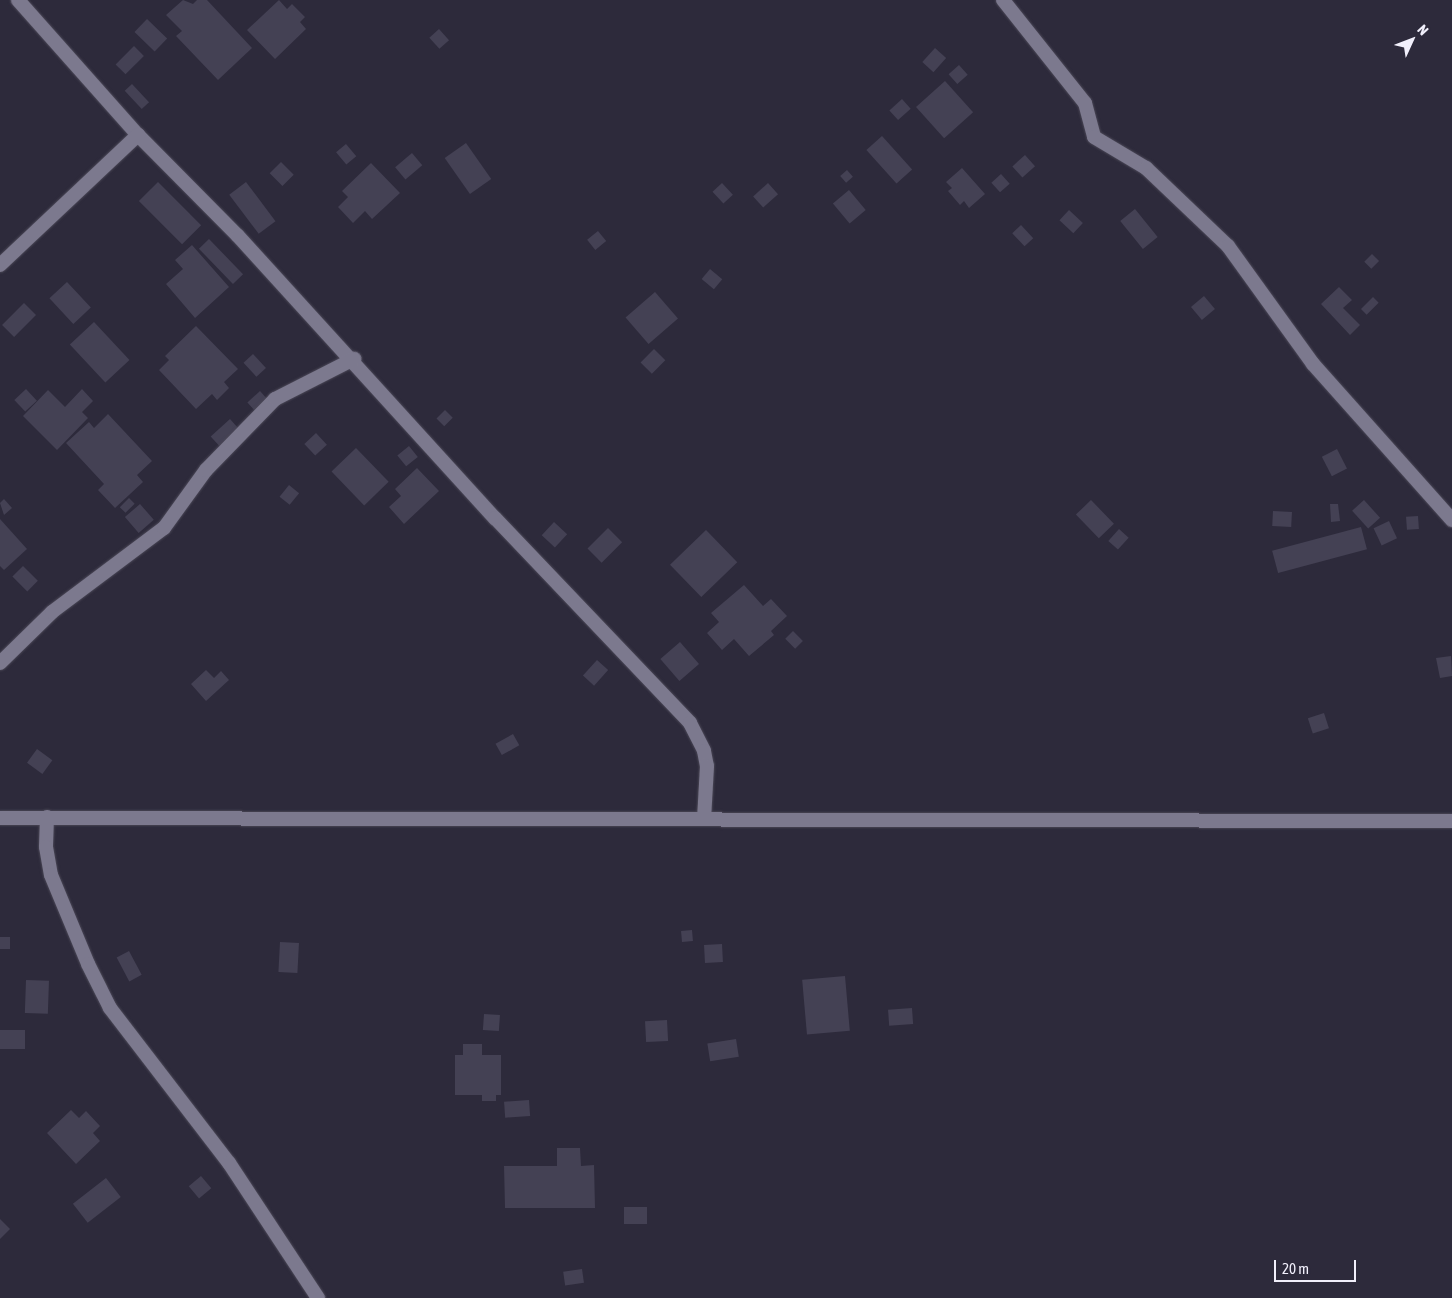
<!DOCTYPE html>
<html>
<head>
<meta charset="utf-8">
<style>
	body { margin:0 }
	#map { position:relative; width:1452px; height:1298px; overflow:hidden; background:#2d2a3b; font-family:"Asap Condensed",sans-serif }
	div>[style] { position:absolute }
	.building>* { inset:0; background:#444154; transform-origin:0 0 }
	.roads { filter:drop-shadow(0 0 1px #4a4756) drop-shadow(0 0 1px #4a4756) }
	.minor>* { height:14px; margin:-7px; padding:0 7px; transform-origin:7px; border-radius:7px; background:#7c798e }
	.tertiary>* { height:14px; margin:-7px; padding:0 7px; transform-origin:7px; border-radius:7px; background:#7c798e }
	span { translate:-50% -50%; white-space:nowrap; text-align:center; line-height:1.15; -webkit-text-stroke:4.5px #2d2a3b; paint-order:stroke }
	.north { position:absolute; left:1387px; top:15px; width:50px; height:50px; -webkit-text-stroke:4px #2d2a3b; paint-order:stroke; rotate:47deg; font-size:14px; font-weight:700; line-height:20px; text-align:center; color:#f1effb }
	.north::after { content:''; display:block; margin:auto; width:18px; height:22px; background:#f1effb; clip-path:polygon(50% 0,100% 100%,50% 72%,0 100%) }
	.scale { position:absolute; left:1274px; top:1260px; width:82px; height:22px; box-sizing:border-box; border:2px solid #f1effb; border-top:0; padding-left:6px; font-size:15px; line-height:18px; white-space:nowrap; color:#f1effb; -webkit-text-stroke:4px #2d2a3b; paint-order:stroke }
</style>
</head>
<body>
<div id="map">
	<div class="building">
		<i style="clip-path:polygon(183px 0,193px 4px,197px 0,207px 0,252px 48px,218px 80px,176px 36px,182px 31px,166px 15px)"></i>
		<i style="clip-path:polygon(279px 0,287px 9px,292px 4px,305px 17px,300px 22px,306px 29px,275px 59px,247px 30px)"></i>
		<i style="left:147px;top:19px;width:28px;height:18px;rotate:44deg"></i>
		<i style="left:439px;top:29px;width:15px;height:13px;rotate:48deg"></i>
		<i style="left:134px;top:46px;width:14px;height:26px;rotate:45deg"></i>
		<i style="left:935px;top:48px;width:15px;height:19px;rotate:42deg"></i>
		<i style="left:959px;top:65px;width:13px;height:14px;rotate:48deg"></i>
		<i style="left:945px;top:81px;width:42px;height:39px;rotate:48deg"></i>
		<i style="left:132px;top:84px;width:25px;height:10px;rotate:47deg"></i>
		<i style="left:902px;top:99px;width:13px;height:17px;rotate:48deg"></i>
		<i style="left:882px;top:136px;width:45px;height:21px;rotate:48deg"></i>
		<i style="left:466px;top:143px;width:44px;height:26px;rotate:55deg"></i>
		<i style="left:346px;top:144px;width:16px;height:13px;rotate:50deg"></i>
		<i style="left:412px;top:153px;width:16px;height:22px;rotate:50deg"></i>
		<i style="left:1025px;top:155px;width:15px;height:17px;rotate:48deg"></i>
		<i style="left:281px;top:162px;width:18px;height:16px;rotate:45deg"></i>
		<i style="clip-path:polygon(371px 163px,400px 193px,372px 219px,365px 211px,353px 223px,338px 207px,348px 197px,342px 191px)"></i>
		<i style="clip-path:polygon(962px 168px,985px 194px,969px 208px,964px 201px,960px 205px,948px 191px,952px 188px,946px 182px)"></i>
		<i style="left:847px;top:170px;width:9px;height:9px;rotate:49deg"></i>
		<i style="left:1001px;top:174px;width:13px;height:13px;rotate:48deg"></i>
		<i style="left:158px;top:182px;width:61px;height:27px;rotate:45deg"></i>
		<i style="left:246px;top:182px;width:49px;height:21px;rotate:53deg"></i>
		<i style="left:722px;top:183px;width:16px;height:13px;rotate:47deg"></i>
		<i style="left:768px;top:183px;width:15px;height:20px;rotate:48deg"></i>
		<i style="left:849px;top:190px;width:26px;height:21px;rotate:50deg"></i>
		<i style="left:1135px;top:209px;width:36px;height:19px;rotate:51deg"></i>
		<i style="left:1069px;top:210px;width:19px;height:14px;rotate:43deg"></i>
		<i style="left:1021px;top:225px;width:18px;height:12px;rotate:47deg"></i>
		<i style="left:598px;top:231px;width:13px;height:14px;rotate:51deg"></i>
		<i style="left:209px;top:239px;width:49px;height:14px;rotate:46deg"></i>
		<i style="clip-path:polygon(192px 245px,229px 287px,195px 318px,166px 284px,183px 269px,175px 260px)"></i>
		<i style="left:1372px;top:254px;width:10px;height:11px;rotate:45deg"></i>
		<i style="left:710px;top:269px;width:16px;height:13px;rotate:40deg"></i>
		<i style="left:67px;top:282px;width:35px;height:24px;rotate:47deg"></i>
		<i style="clip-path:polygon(1339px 287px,1352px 300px,1343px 308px,1360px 325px,1350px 335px,1321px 304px)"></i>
		<i style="left:655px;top:292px;width:35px;height:39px;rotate:49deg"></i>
		<i style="left:1204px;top:296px;width:17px;height:17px;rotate:50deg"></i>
		<i style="left:1373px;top:297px;width:8px;height:17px;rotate:45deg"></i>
		<i style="left:24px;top:303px;width:17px;height:31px;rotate:45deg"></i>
		<i style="left:94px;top:322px;width:52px;height:33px;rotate:47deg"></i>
		<i style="clip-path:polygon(196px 326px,238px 369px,224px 382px,229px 388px,217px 400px,212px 394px,196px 409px,159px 370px,169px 360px,165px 356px)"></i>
		<i style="left:654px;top:349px;width:16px;height:19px;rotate:45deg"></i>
		<i style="left:253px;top:354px;width:19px;height:13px;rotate:47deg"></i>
		<i style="left:26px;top:389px;width:16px;height:16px;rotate:47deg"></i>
		<i style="clip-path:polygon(82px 389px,93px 401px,82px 412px,88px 418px,57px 450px,23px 416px,48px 390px,65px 407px)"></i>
		<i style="left:260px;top:391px;width:13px;height:17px;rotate:48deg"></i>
		<i style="left:445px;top:410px;width:11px;height:12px;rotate:45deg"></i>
		<i style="clip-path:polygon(108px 414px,152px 461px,137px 475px,143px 482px,115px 508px,98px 490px,104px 484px,66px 443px,89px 422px,94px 428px)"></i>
		<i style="left:230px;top:419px;width:13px;height:26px;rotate:48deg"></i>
		<i style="left:316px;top:433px;width:16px;height:16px;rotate:47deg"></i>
		<i style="left:409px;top:446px;width:14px;height:15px;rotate:51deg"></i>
		<i style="left:356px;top:448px;width:47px;height:34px;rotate:46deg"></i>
		<i style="left:1337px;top:449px;width:22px;height:17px;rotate:63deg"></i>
		<i style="clip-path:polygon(417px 468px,439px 491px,404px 524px,389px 507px,401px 496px,395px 489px)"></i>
		<i style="left:289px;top:485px;width:13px;height:15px;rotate:39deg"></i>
		<i style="left:129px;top:498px;width:8px;height:13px;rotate:45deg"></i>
		<i style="clip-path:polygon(4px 499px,12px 508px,4px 515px,0 503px)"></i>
		<i style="left:1091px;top:500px;width:33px;height:21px;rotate:46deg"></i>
		<i style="left:1364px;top:500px;width:24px;height:16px;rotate:48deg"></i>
		<i style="left:140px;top:504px;width:21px;height:20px;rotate:49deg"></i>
		<i style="clip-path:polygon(1330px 504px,1338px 504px,1340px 521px,1331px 522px)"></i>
		<i style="left:1273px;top:511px;width:19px;height:15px;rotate:3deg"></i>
		<i style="left:1418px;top:516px;width:13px;height:12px;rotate:86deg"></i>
		<i style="clip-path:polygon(0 519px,27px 549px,4px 570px,0 566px)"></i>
		<i style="left:1389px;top:521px;width:19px;height:17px;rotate:65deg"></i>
		<i style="left:554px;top:522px;width:18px;height:18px;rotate:43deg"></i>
		<i style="left:1361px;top:527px;width:23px;height:92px;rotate:75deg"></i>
		<i style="left:608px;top:528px;width:20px;height:29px;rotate:45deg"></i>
		<i style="left:1119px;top:529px;width:13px;height:16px;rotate:42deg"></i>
		<i style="left:706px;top:530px;width:45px;height:50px;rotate:46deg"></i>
		<i style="left:23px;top:566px;width:21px;height:15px;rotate:45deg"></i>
		<i style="clip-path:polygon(744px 585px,763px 606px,771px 599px,787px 616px,771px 631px,774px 635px,749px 656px,734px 639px,722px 650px,707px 633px,719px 622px,711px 613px)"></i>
		<i style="left:793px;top:631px;width:14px;height:11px;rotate:45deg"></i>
		<i style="left:680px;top:642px;width:29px;height:26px;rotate:49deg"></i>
		<i style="clip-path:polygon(1451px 656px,1452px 676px,1440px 678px,1436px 658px)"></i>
		<i style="left:597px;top:660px;width:15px;height:21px;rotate:42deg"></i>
		<i style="clip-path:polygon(206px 670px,214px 678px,221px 671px,229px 680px,206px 701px,191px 684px)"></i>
		<i style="left:1324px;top:713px;width:16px;height:17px;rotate:72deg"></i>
		<i style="left:513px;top:734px;width:13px;height:20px;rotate:61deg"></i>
		<i style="left:37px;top:749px;width:19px;height:17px;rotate:36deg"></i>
		<i style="left:692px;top:930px;width:11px;height:11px;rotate:85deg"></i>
		<i style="left:0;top:937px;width:10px;height:12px"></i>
		<i style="left:280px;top:942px;width:19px;height:30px;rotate:3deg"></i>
		<i style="left:722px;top:944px;width:18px;height:18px;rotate:87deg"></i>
		<i style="left:129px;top:951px;width:27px;height:14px;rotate:62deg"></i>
		<i style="left:845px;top:976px;width:55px;height:43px;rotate:85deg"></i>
		<i style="left:26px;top:980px;width:23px;height:33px;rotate:2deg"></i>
		<i style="left:912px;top:1008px;width:16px;height:24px;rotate:86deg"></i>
		<i style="left:484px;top:1014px;width:16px;height:16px;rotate:4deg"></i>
		<i style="left:667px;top:1020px;width:21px;height:22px;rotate:87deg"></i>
		<i style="left:0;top:1030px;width:25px;height:19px"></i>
		<i style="left:736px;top:1039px;width:18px;height:29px;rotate:81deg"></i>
		<i style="clip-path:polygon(463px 1044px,482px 1044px,482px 1055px,501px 1055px,501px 1095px,496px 1095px,496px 1101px,482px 1101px,482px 1095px,455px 1095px,455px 1055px,463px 1055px)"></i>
		<i style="left:529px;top:1100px;width:16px;height:25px;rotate:86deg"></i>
		<i style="clip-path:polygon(71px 1110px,79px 1118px,86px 1111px,100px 1126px,93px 1133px,100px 1141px,76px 1164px,47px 1133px)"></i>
		<i style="clip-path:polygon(557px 1148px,580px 1148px,581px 1166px,594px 1165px,595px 1208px,505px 1208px,504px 1166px,557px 1166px)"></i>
		<i style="left:201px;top:1176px;width:16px;height:16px;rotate:50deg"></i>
		<i style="left:106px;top:1178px;width:24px;height:42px;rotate:52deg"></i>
		<i style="left:624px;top:1207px;width:23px;height:17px"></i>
		<i style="clip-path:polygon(0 1219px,10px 1229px,0 1239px)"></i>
		<i style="left:582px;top:1269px;width:14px;height:19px;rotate:82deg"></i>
	</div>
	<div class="roads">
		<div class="minor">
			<i style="left:18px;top:0;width:181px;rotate:48.4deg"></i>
			<i style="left:138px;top:135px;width:142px;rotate:45.3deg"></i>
			<i style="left:238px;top:236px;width:382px;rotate:47.7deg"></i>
			<i style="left:495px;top:518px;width:283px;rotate:46.4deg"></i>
			<i style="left:690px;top:723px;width:31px;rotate:63deg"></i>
			<i style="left:704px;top:751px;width:15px;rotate:79deg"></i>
			<i style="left:707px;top:766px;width:53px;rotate:93.2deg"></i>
			<i style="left:1003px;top:0;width:132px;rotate:51.5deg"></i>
			<i style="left:1085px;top:103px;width:35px;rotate:75deg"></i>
			<i style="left:1094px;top:137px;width:61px;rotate:30.8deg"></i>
			<i style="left:1146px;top:168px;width:113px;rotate:43.6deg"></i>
			<i style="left:1228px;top:246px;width:145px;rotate:54.2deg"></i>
			<i style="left:1313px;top:364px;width:209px;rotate:48.3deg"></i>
			<i style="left:0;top:265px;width:190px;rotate:-43.3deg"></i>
			<i style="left:0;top:663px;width:73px;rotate:-44.4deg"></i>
			<i style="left:52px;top:612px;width:140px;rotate:-36.9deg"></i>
			<i style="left:164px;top:528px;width:72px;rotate:-54.1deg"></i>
			<i style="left:206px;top:470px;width:99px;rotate:-45.8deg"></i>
			<i style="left:275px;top:399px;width:89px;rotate:-26.9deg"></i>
			<i style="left:47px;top:817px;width:30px;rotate:92deg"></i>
			<i style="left:46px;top:847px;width:28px;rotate:80deg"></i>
			<i style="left:51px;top:875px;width:96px;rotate:67.4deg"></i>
			<i style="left:88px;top:964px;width:49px;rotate:63.4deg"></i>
			<i style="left:110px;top:1008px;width:195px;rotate:52.5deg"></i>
			<i style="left:229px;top:1163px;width:162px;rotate:56.6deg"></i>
		</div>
		<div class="tertiary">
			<i style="left:0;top:818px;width:1452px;rotate:0.12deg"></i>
		</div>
	</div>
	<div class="north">N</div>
	<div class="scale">20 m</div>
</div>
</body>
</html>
